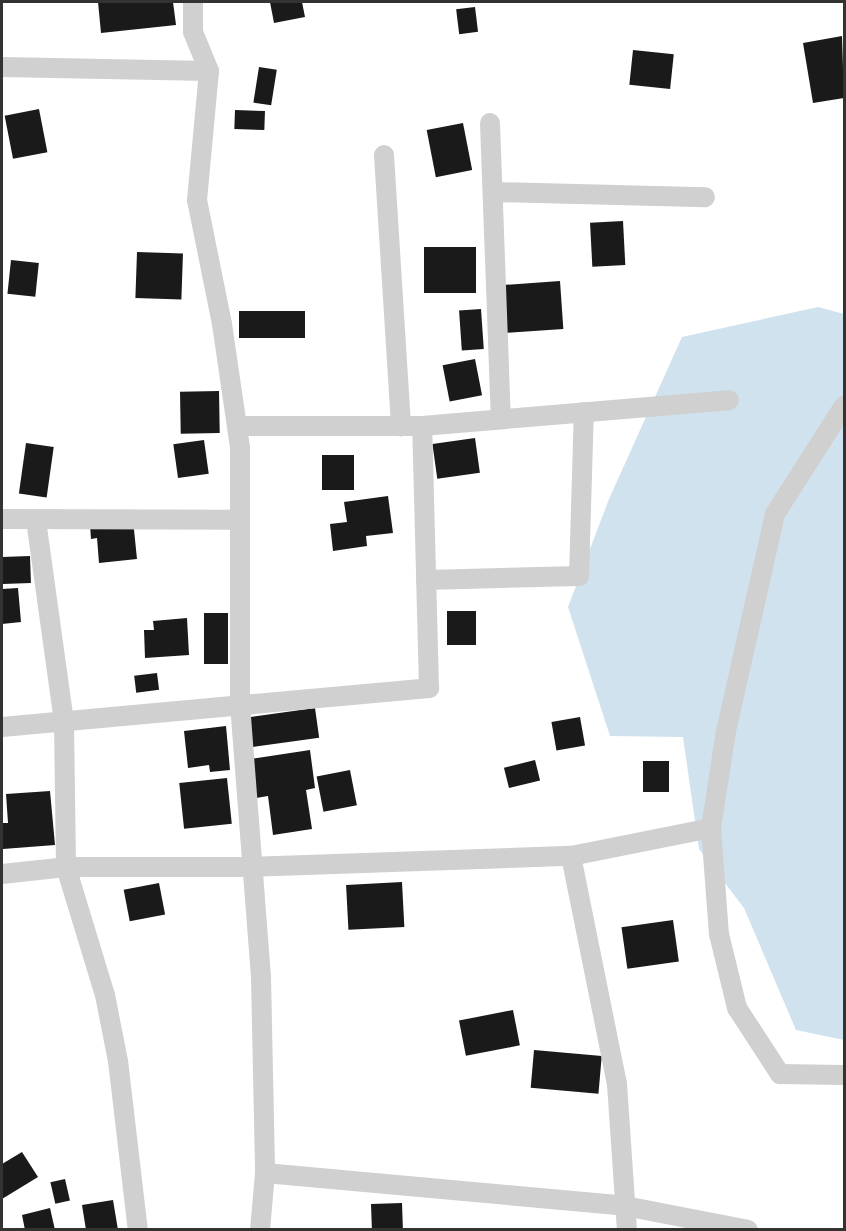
<!DOCTYPE html>
<html>
<head>
<meta charset="utf-8">
<style>
	body { margin:0 }
	#map { position:relative; width:846px; height:1231px; overflow:hidden; background:#fff; font-family:"Sofia Sans Condensed",sans-serif }
	div>[style] { position:absolute }
	.water>* { inset:0; background:#cfe2ee }
	.building>* { inset:0; background:#1a1a1a; transform-origin:0 0 }
	.minor>* { height:20px; margin:-10px; padding:0 10px; transform-origin:10px; border-radius:10px; background:#d0d0d0 }
	span { translate:-50% -50%; white-space:nowrap; text-align:center; line-height:1.15; -webkit-text-stroke:6px #fff; paint-order:stroke }
	.frame { position:absolute; inset:0; border:3px solid #333; pointer-events:none }
</style>
</head>
<body>
<div id="map">
	<div class="water">
		<i style="clip-path:polygon(818px 307px,844px 314px,844px 1040px,796px 1030px,744px 908px,699px 849px,683px 737px,610px 736px,568px 607px,609px 499px,682px 337px)"></i>
	</div>
	<div class="building">
		<i style="clip-path:polygon(98px 2px,173px 2px,176px 25px,101px 33px)"></i>
		<i style="clip-path:polygon(270px 2px,302px 2px,305px 17px,274px 23px)"></i>
		<i style="left:475px;top:7px;width:25px;height:19px;rotate:83deg"></i>
		<i style="clip-path:polygon(842px 36px,844px 98px,813px 103px,803px 43px)"></i>
		<i style="left:633px;top:50px;width:41px;height:35px;rotate:6deg"></i>
		<i style="left:259px;top:67px;width:18px;height:36px;rotate:9deg"></i>
		<i style="left:39px;top:109px;width:44px;height:35px;rotate:79deg"></i>
		<i style="left:235px;top:110px;width:30px;height:19px;rotate:2deg"></i>
		<i style="left:463px;top:123px;width:48px;height:37px;rotate:79deg"></i>
		<i style="left:623px;top:221px;width:44px;height:33px;rotate:87deg"></i>
		<i style="left:424px;top:247px;width:52px;height:46px"></i>
		<i style="left:137px;top:252px;width:46px;height:46px;rotate:2deg"></i>
		<i style="left:11px;top:260px;width:28px;height:34px;rotate:6deg"></i>
		<i style="left:560px;top:281px;width:48px;height:59px;rotate:86deg"></i>
		<i style="left:481px;top:309px;width:40px;height:22px;rotate:86deg"></i>
		<i style="left:239px;top:311px;width:66px;height:27px"></i>
		<i style="left:475px;top:359px;width:37px;height:33px;rotate:79deg"></i>
		<i style="left:219px;top:391px;width:42px;height:39px;rotate:89deg"></i>
		<i style="left:475px;top:438px;width:35px;height:43px;rotate:82deg"></i>
		<i style="left:204px;top:440px;width:34px;height:31px;rotate:82deg"></i>
		<i style="left:26px;top:443px;width:28px;height:51px;rotate:8deg"></i>
		<i style="left:322px;top:455px;width:32px;height:35px"></i>
		<i style="clip-path:polygon(388px 496px,393px 533px,366px 536px,367px 546px,333px 551px,330px 524px,347px 522px,344px 502px)"></i>
		<i style="clip-path:polygon(133px 520px,137px 559px,99px 563px,97px 538px,91px 539px,90px 525px)"></i>
		<i style="left:30px;top:556px;width:27px;height:28px;rotate:88deg"></i>
		<i style="clip-path:polygon(18px 588px,21px 622px,2px 624px,2px 589px)"></i>
		<i style="left:447px;top:611px;width:29px;height:34px"></i>
		<i style="left:204px;top:613px;width:24px;height:51px"></i>
		<i style="clip-path:polygon(187px 618px,189px 655px,145px 658px,144px 630px,154px 630px,153px 621px)"></i>
		<i style="left:157px;top:673px;width:17px;height:23px;rotate:83deg"></i>
		<i style="left:315px;top:708px;width:30px;height:67px;rotate:82deg"></i>
		<i style="left:580px;top:717px;width:29px;height:29px;rotate:80deg"></i>
		<i style="clip-path:polygon(226px 726px,230px 770px,210px 772px,209px 765px,188px 768px,184px 731px)"></i>
		<i style="clip-path:polygon(310px 750px,315px 788px,306px 790px,312px 829px,273px 835px,268px 796px,256px 798px,250px 759px)"></i>
		<i style="left:535px;top:760px;width:21px;height:32px;rotate:76deg"></i>
		<i style="left:643px;top:761px;width:26px;height:31px"></i>
		<i style="left:350px;top:770px;width:36px;height:34px;rotate:79deg"></i>
		<i style="left:227px;top:778px;width:46px;height:48px;rotate:84deg"></i>
		<i style="clip-path:polygon(50px 791px,55px 845px,3px 849px,2px 823px,8px 823px,6px 794px)"></i>
		<i style="left:402px;top:882px;width:45px;height:56px;rotate:87deg"></i>
		<i style="left:159px;top:883px;width:32px;height:36px;rotate:79deg"></i>
		<i style="left:673px;top:920px;width:42px;height:52px;rotate:82deg"></i>
		<i style="left:513px;top:1010px;width:36px;height:55px;rotate:79deg"></i>
		<i style="left:534px;top:1050px;width:68px;height:38px;rotate:5deg"></i>
		<i style="clip-path:polygon(22px 1152px,38px 1177px,2px 1199px,2px 1164px)"></i>
		<i style="left:65px;top:1179px;width:22px;height:15px;rotate:77deg"></i>
		<i style="clip-path:polygon(113px 1200px,118px 1230px,86px 1230px,82px 1205px)"></i>
		<i style="left:402px;top:1203px;width:27px;height:31px;rotate:88deg"></i>
		<i style="clip-path:polygon(50px 1208px,55px 1230px,25px 1230px,22px 1215px)"></i>
	</div>
	<div class="minor">
		<i style="left:193px;top:2px;width:30px;rotate:90deg"></i>
		<i style="left:193px;top:32px;width:42px;rotate:67.7deg"></i>
		<i style="left:209px;top:71px;width:130px;rotate:95.3deg"></i>
		<i style="left:197px;top:200px;width:126px;rotate:78.6deg"></i>
		<i style="left:222px;top:324px;width:124px;rotate:81.7deg"></i>
		<i style="left:240px;top:447px;width:257px;rotate:90deg"></i>
		<i style="left:240px;top:704px;width:274px;rotate:85.6deg"></i>
		<i style="left:261px;top:977px;width:196px;rotate:88.8deg"></i>
		<i style="left:265px;top:1173px;width:57px;rotate:95deg"></i>
		<i style="left:2px;top:67px;width:207px;rotate:1.1deg"></i>
		<i style="left:490px;top:123px;width:296px;rotate:87.9deg"></i>
		<i style="left:384px;top:155px;width:272px;rotate:86.4deg"></i>
		<i style="left:493px;top:192px;width:212px;rotate:1.4deg"></i>
		<i style="left:844px;top:406px;width:128px;rotate:122.6deg"></i>
		<i style="left:775px;top:514px;width:222px;rotate:102.7deg"></i>
		<i style="left:726px;top:731px;width:98px;rotate:98.8deg"></i>
		<i style="left:711px;top:828px;width:106px;rotate:85.7deg"></i>
		<i style="left:719px;top:934px;width:76px;rotate:76.3deg"></i>
		<i style="left:737px;top:1008px;width:79px;rotate:56.9deg"></i>
		<i style="left:780px;top:1074px;width:64px;rotate:0.9deg"></i>
		<i style="left:237px;top:426px;width:185px"></i>
		<i style="left:422px;top:426px;width:308px;rotate:-4.8deg"></i>
		<i style="left:2px;top:519px;width:237px;rotate:0.2deg"></i>
		<i style="left:36px;top:520px;width:204px;rotate:82.1deg"></i>
		<i style="left:64px;top:722px;width:145px;rotate:89.2deg"></i>
		<i style="left:66px;top:867px;width:134px;rotate:73.1deg"></i>
		<i style="left:105px;top:995px;width:67px;rotate:78.9deg"></i>
		<i style="left:118px;top:1061px;width:170px;rotate:83.3deg"></i>
		<i style="left:426px;top:580px;width:153px;rotate:-1.5deg"></i>
		<i style="left:579px;top:576px;width:164px;rotate:-88.3deg"></i>
		<i style="left:2px;top:727px;width:429px;rotate:-5.2deg"></i>
		<i style="left:429px;top:688px;width:262px;rotate:-91.5deg"></i>
		<i style="left:571px;top:856px;width:233px;rotate:78.6deg"></i>
		<i style="left:617px;top:1084px;width:146px;rotate:86.1deg"></i>
		<i style="left:2px;top:874px;width:64px;rotate:-6.2deg"></i>
		<i style="left:66px;top:867px;width:184px"></i>
		<i style="left:250px;top:867px;width:321px;rotate:-2deg"></i>
		<i style="left:571px;top:856px;width:143px;rotate:-11.3deg"></i>
		<i style="left:265px;top:1173px;width:362px;rotate:5.2deg"></i>
		<i style="left:625px;top:1206px;width:125px;rotate:11deg"></i>
	</div>
	<div class="frame"></div>
</div>
</body>
</html>
